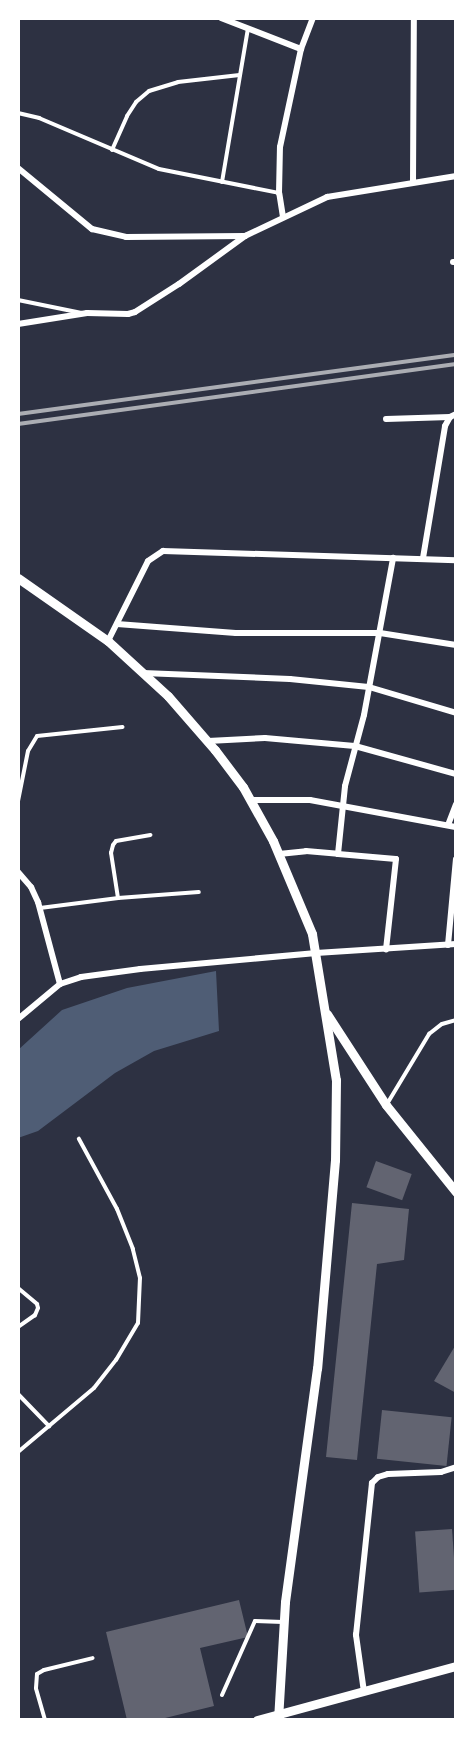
<!DOCTYPE html>
<html>
<head>
<meta charset="utf-8">
<style>
	body { margin:0 }
	#map { position:relative; width:474px; height:1738px; overflow:hidden; background:#2d3142; font-family:"IBM Plex Sans",sans-serif }
	div>[style] { position:absolute }
	.water>* { inset:0; background:#4f5d75 }
	.building>* { inset:0; background:#626471; transform-origin:0 0 }
	.service>* { height:4px; margin:-2px; padding:0 2px; transform-origin:2px; border-radius:2px; background:#fff }
	.minor>* { height:6px; margin:-3px; padding:0 3px; transform-origin:3px; border-radius:3px; background:#fff }
	.tertiary>* { height:9px; margin:-4.5px; padding:0 4.5px; transform-origin:4.5px; border-radius:4.5px; background:#fff }
	.rail>* { height:4px; margin:-2px; padding:0 2px; transform-origin:2px; border-radius:2px; background:#abadb3 }
	span { translate:-50% -50%; white-space:nowrap; text-align:center; line-height:1.15; -webkit-text-stroke:4.5px #fff; paint-order:stroke }
	.frame { position:absolute; inset:0; border:20px solid #fff; pointer-events:none }
</style>
</head>
<body>
<div id="map">
	<div class="water">
		<i style="clip-path:polygon(216px 971px,219px 1031px,154px 1051px,115px 1073px,38px 1131px,18px 1138px,18px 1050px,62px 1010px,127px 988px)"></i>
	</div>
	<div class="building">
		<i style="left:376px;top:1161px;width:38px;height:28px;rotate:20deg"></i>
		<i style="clip-path:polygon(352px 1203px,409px 1209px,404px 1260px,377px 1264px,357px 1460px,326px 1457px)"></i>
		<i style="clip-path:polygon(455px 1346px,456px 1347px,456px 1393px,434px 1381px)"></i>
		<i style="left:382px;top:1410px;width:70px;height:49px;rotate:6deg"></i>
		<i style="left:452px;top:1529px;width:61px;height:37px;rotate:86deg"></i>
		<i style="clip-path:polygon(239px 1600px,248px 1637px,200px 1648px,214px 1706px,157px 1720px,127px 1720px,106px 1632px)"></i>
	</div>
	<div class="service">
		<i style="left:18px;top:113px;width:22px;rotate:13deg"></i>
		<i style="left:39px;top:118px;width:130px;rotate:23deg"></i>
		<i style="left:159px;top:169px;width:122px;rotate:11.3deg"></i>
		<i style="left:112px;top:150px;width:37px;rotate:-66deg"></i>
		<i style="left:127px;top:116px;width:17px;rotate:-57deg"></i>
		<i style="left:136px;top:102px;width:17px;rotate:-40deg"></i>
		<i style="left:149px;top:91px;width:30px;rotate:-17deg"></i>
		<i style="left:178px;top:82px;width:62px;rotate:-6.4deg"></i>
		<i style="left:222px;top:182px;width:155px;rotate:-80.4deg"></i>
		<i style="left:18px;top:300px;width:65px;rotate:11.5deg"></i>
		<i style="left:18px;top:801px;width:51px;rotate:-78.7deg"></i>
		<i style="left:28px;top:751px;width:17px;rotate:-59deg"></i>
		<i style="left:37px;top:736px;width:86px;rotate:-6deg"></i>
		<i style="left:118px;top:898px;width:81px;rotate:-4.2deg"></i>
		<i style="left:40px;top:908px;width:79px;rotate:-7.3deg"></i>
		<i style="left:118px;top:898px;width:46px;rotate:-98.8deg"></i>
		<i style="left:111px;top:853px;width:8px;rotate:-76deg"></i>
		<i style="left:113px;top:845px;width:5px;rotate:-53deg"></i>
		<i style="left:116px;top:841px;width:35px;rotate:-10deg"></i>
		<i style="left:387px;top:1104px;width:82px;rotate:-59deg"></i>
		<i style="left:429px;top:1034px;width:16px;rotate:-38deg"></i>
		<i style="left:442px;top:1024px;width:15px;rotate:-16deg"></i>
		<i style="left:18px;top:1288px;width:25px;rotate:40deg"></i>
		<i style="left:37px;top:1304px;width:4px;rotate:76deg"></i>
		<i style="left:38px;top:1308px;width:8px;rotate:113deg"></i>
		<i style="left:35px;top:1315px;width:21px;rotate:145deg"></i>
		<i style="left:18px;top:1394px;width:45px;rotate:45.9deg"></i>
		<i style="left:18px;top:1452px;width:99px;rotate:-40.1deg"></i>
		<i style="left:94px;top:1388px;width:36px;rotate:-52deg"></i>
		<i style="left:116px;top:1360px;width:43px;rotate:-59.3deg"></i>
		<i style="left:138px;top:1323px;width:45px;rotate:-87.5deg"></i>
		<i style="left:140px;top:1278px;width:30px;rotate:-104deg"></i>
		<i style="left:133px;top:1249px;width:43px;rotate:-111.8deg"></i>
		<i style="left:117px;top:1209px;width:80px;rotate:-118.5deg"></i>
		<i style="left:222px;top:1695px;width:81px;rotate:-66deg"></i>
		<i style="left:255px;top:1621px;width:28px;rotate:2deg"></i>
		<i style="left:45px;top:1720px;width:33px;rotate:-106deg"></i>
		<i style="left:36px;top:1688px;width:14px;rotate:-86deg"></i>
		<i style="left:37px;top:1674px;width:8px;rotate:-30deg"></i>
		<i style="left:44px;top:1670px;width:50px;rotate:-13.8deg"></i>
	</div>
	<div class="minor">
		<i style="left:221px;top:18px;width:86px;rotate:21.2deg"></i>
		<i style="left:18px;top:168px;width:96px;rotate:39.5deg"></i>
		<i style="left:92px;top:229px;width:35px;rotate:13deg"></i>
		<i style="left:126px;top:237px;width:119px;rotate:-0.5deg"></i>
		<i style="left:245px;top:236px;width:91px;rotate:-25.4deg"></i>
		<i style="left:327px;top:197px;width:131px;rotate:-9.2deg"></i>
		<i style="left:413px;top:182px;width:164px;rotate:-89.7deg"></i>
		<i style="left:283px;top:217px;width:24px;rotate:-99deg"></i>
		<i style="left:279px;top:193px;width:46px;rotate:-88.8deg"></i>
		<i style="left:280px;top:147px;width:100px;rotate:-77.9deg"></i>
		<i style="left:301px;top:49px;width:33px;rotate:-69deg"></i>
		<i style="left:453px;top:262px;width:3px"></i>
		<i style="left:18px;top:324px;width:70px;rotate:-9.1deg"></i>
		<i style="left:87px;top:313px;width:41px;rotate:1.4deg"></i>
		<i style="left:128px;top:314px;width:7px;rotate:-16deg"></i>
		<i style="left:135px;top:312px;width:52px;rotate:-32.5deg"></i>
		<i style="left:179px;top:284px;width:82px;rotate:-36deg"></i>
		<i style="left:386px;top:419px;width:64px;rotate:-1.8deg"></i>
		<i style="left:423px;top:558px;width:134px;rotate:-80.5deg"></i>
		<i style="left:445px;top:426px;width:10px;rotate:-61deg"></i>
		<i style="left:450px;top:417px;width:7px;rotate:-27deg"></i>
		<i style="left:117px;top:624px;width:119px;rotate:4.3deg"></i>
		<i style="left:236px;top:633px;width:144px"></i>
		<i style="left:380px;top:633px;width:77px;rotate:9deg"></i>
		<i style="left:108px;top:641px;width:89px;rotate:-63.4deg"></i>
		<i style="left:148px;top:561px;width:18px;rotate:-34deg"></i>
		<i style="left:163px;top:551px;width:293px;rotate:1.8deg"></i>
		<i style="left:143px;top:673px;width:147px;rotate:2.3deg"></i>
		<i style="left:290px;top:679px;width:79px;rotate:5.8deg"></i>
		<i style="left:369px;top:687px;width:91px;rotate:16.6deg"></i>
		<i style="left:208px;top:741px;width:57px;rotate:-3deg"></i>
		<i style="left:265px;top:738px;width:90px;rotate:5.1deg"></i>
		<i style="left:355px;top:746px;width:105px;rotate:15.5deg"></i>
		<i style="left:250px;top:800px;width:60px"></i>
		<i style="left:310px;top:800px;width:148px;rotate:10.5deg"></i>
		<i style="left:448px;top:825px;width:22px;rotate:-69deg"></i>
		<i style="left:279px;top:854px;width:27px;rotate:-6deg"></i>
		<i style="left:306px;top:851px;width:32px;rotate:5deg"></i>
		<i style="left:338px;top:854px;width:68px;rotate:-84.1deg"></i>
		<i style="left:345px;top:786px;width:73px;rotate:-75deg"></i>
		<i style="left:364px;top:715px;width:160px;rotate:-79.5deg"></i>
		<i style="left:338px;top:854px;width:58px;rotate:4.9deg"></i>
		<i style="left:396px;top:859px;width:91px;rotate:96.3deg"></i>
		<i style="left:18px;top:872px;width:20px;rotate:49deg"></i>
		<i style="left:31px;top:887px;width:17px;rotate:65deg"></i>
		<i style="left:38px;top:902px;width:85px;rotate:75deg"></i>
		<i style="left:448px;top:945px;width:86px;rotate:-84.7deg"></i>
		<i style="left:18px;top:1019px;width:55px;rotate:-39.8deg"></i>
		<i style="left:60px;top:984px;width:22px;rotate:-18deg"></i>
		<i style="left:81px;top:977px;width:60px;rotate:-7.7deg"></i>
		<i style="left:140px;top:969px;width:177px;rotate:-5.2deg"></i>
		<i style="left:316px;top:953px;width:140px;rotate:-3.7deg"></i>
		<i style="left:364px;top:1692px;width:58px;rotate:-98deg"></i>
		<i style="left:356px;top:1635px;width:153px;rotate:-84deg"></i>
		<i style="left:372px;top:1483px;width:8px;rotate:-45deg"></i>
		<i style="left:378px;top:1477px;width:10px;rotate:-17deg"></i>
		<i style="left:388px;top:1474px;width:53px;rotate:-2.2deg"></i>
		<i style="left:441px;top:1472px;width:16px;rotate:-18deg"></i>
	</div>
	<div class="tertiary">
		<i style="left:18px;top:578px;width:110px;rotate:35deg"></i>
		<i style="left:108px;top:641px;width:81px;rotate:42.5deg"></i>
		<i style="left:168px;top:696px;width:72px;rotate:49deg"></i>
		<i style="left:215px;top:750px;width:46px;rotate:52.9deg"></i>
		<i style="left:243px;top:787px;width:62px;rotate:60.9deg"></i>
		<i style="left:273px;top:841px;width:101px;rotate:67.2deg"></i>
		<i style="left:312px;top:934px;width:148px;rotate:80.7deg"></i>
		<i style="left:336px;top:1080px;width:80px;rotate:90.7deg"></i>
		<i style="left:335px;top:1160px;width:209px;rotate:94.9deg"></i>
		<i style="left:317px;top:1368px;width:236px;rotate:97.8deg"></i>
		<i style="left:285px;top:1602px;width:118px;rotate:93.4deg"></i>
		<i style="left:327px;top:1014px;width:108px;rotate:57deg"></i>
		<i style="left:386px;top:1105px;width:112px;rotate:51.2deg"></i>
		<i style="left:257px;top:1720px;width:206px;rotate:-15.2deg"></i>
	</div>
	<div class="rail">
		<i style="left:18px;top:414px;width:442px;rotate:-7.7deg"></i>
		<i style="left:18px;top:424px;width:442px;rotate:-7.8deg"></i>
	</div>
	<div class="frame"></div>
</div>
</body>
</html>
